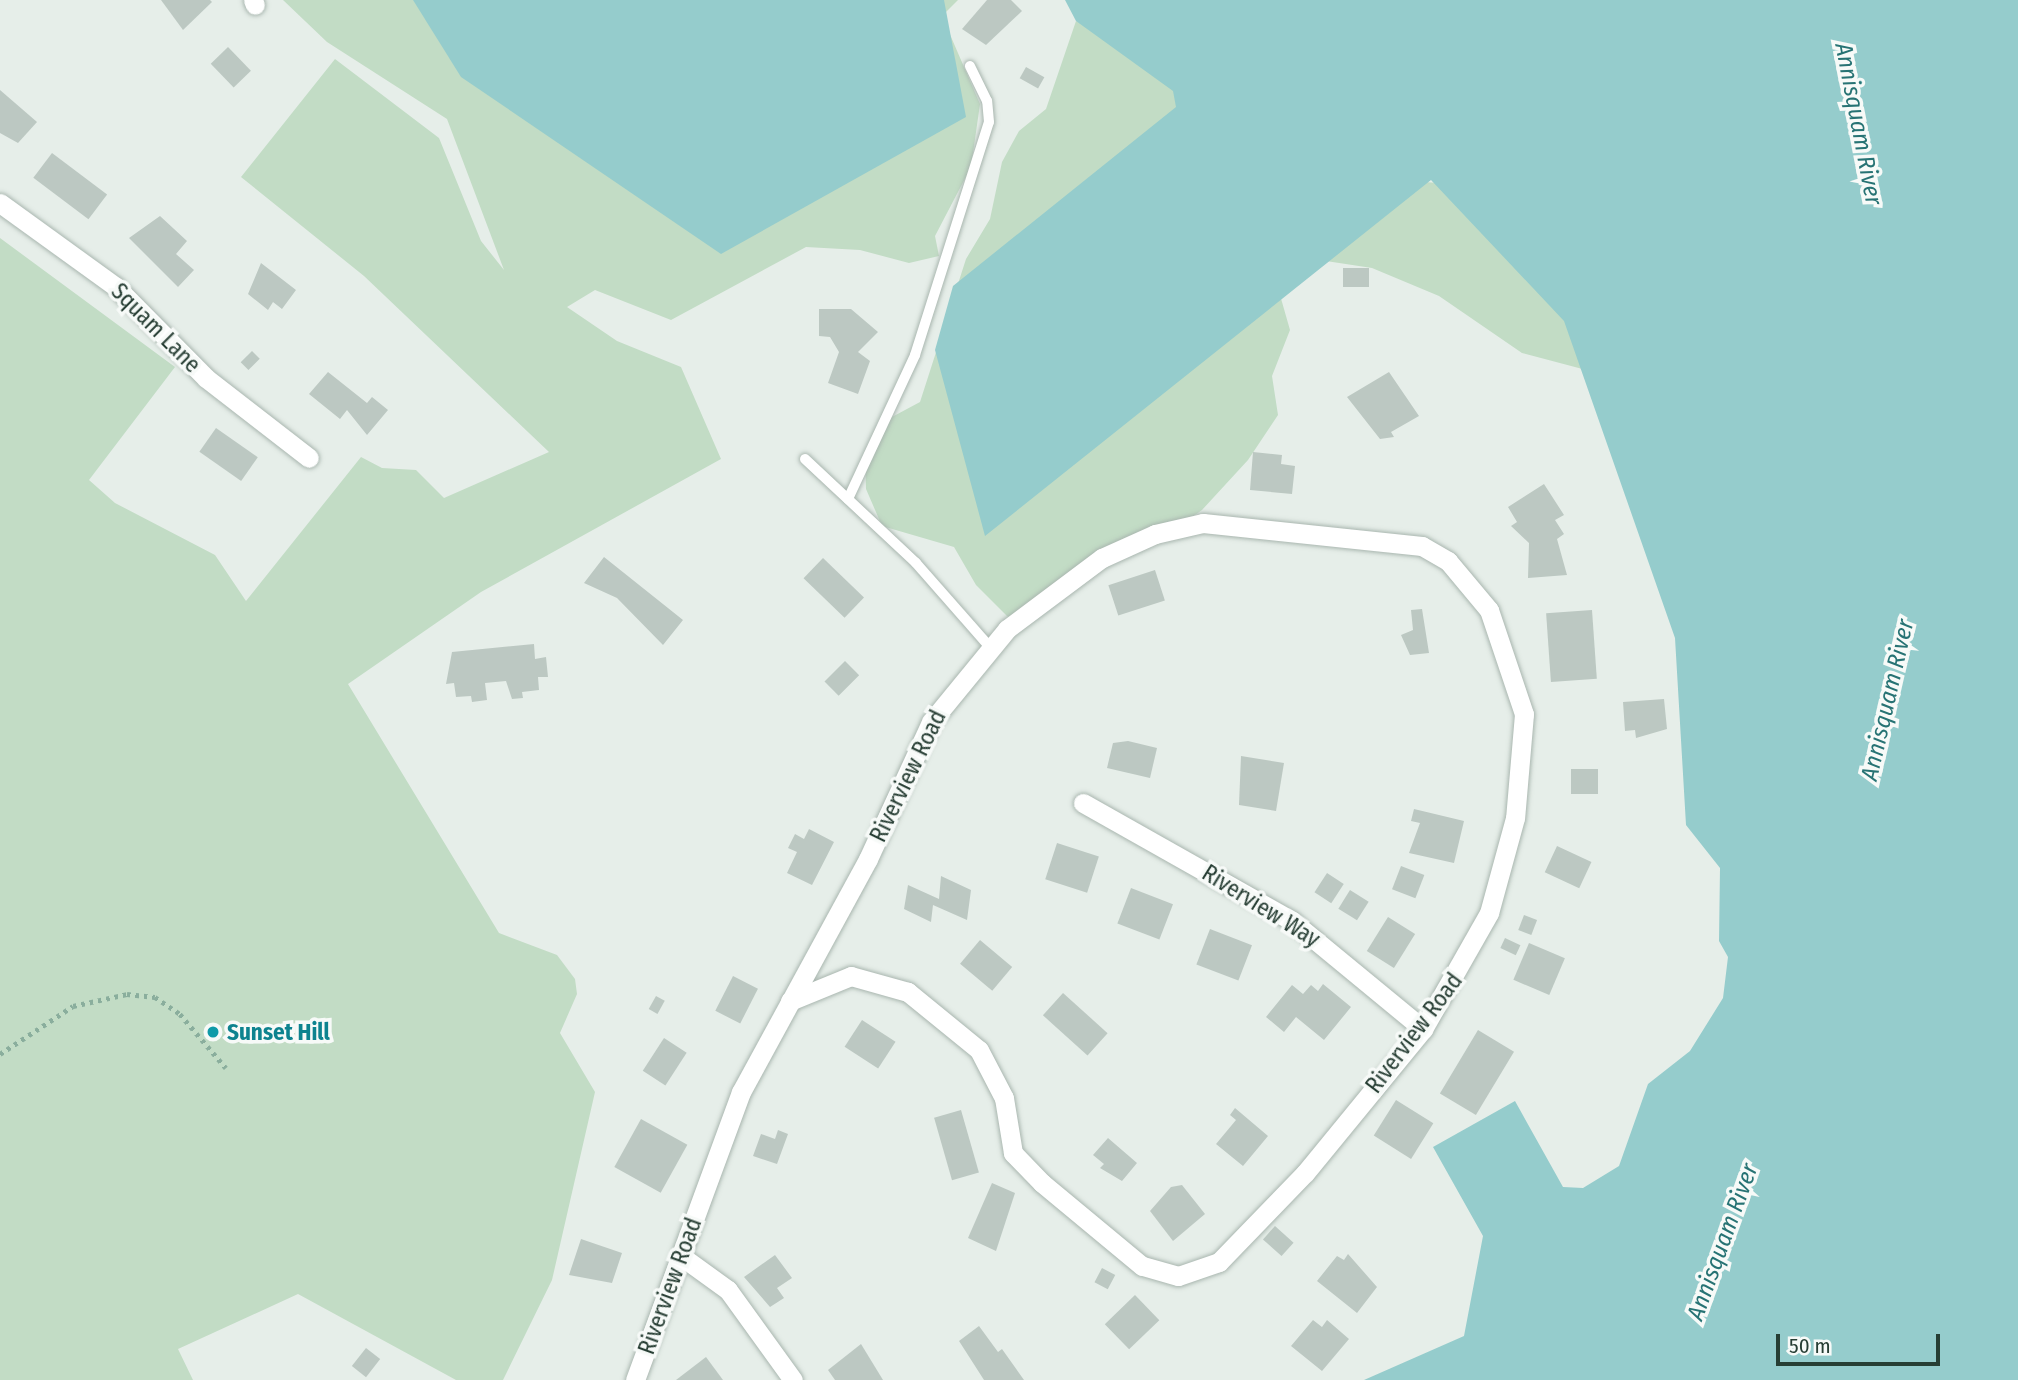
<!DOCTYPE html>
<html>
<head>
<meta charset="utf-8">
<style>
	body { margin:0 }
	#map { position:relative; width:2018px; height:1380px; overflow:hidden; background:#e6eee9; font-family:"Fira Sans Condensed",sans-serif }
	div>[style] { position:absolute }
	.green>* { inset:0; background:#c2dcc5 }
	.water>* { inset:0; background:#95cccc }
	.building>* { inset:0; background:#bcc8c2; transform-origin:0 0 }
	.path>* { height:4.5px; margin-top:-2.25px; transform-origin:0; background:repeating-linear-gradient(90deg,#8aae9d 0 3.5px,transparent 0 8.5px) }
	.roads { filter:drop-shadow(0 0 2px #a9b6af) drop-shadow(0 0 2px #a9b6af) }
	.service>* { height:10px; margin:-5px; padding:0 5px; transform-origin:5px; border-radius:5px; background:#fff }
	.minor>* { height:19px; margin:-9.5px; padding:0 9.5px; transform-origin:9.5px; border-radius:9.5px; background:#fff }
	.dots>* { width:19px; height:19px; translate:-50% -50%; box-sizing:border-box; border:4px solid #f7faf8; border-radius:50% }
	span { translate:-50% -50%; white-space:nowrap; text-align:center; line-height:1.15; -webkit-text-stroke:7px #f7faf8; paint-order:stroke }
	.street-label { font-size:23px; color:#273e34 }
	.culture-label { font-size:23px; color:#0d838f; font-weight:700 }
	.left { translate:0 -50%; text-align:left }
	.water-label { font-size:24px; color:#277374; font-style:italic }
	.scale { position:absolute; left:1776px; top:1334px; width:164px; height:32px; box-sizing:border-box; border:4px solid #273e34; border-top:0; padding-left:9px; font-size:21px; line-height:24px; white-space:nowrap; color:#273e34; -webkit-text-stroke:5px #f7faf8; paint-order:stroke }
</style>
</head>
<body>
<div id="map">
	<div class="green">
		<i style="clip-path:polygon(283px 0,958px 0,942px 16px,980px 104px,971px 167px,935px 236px,939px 256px,909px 263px,860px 250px,806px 247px,671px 320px,595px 290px,567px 307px,617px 341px,681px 367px,721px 459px,481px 592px,348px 684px,499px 933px,557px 955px,575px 979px,577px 994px,560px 1033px,595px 1092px,552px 1280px,503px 1380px,456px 1380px,298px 1294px,178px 1349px,193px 1380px,0 1380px,0 238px,175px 367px,89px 480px,115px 503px,215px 555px,246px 601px,361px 457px,382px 468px,416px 470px,444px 498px,549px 452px,364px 276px,241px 177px,335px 59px,439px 138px,481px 241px,504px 270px,447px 119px,327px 42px)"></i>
		<i style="clip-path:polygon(1076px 21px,1410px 181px,1453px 184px,1557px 261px,1590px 371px,1522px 353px,1439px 296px,1372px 268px,1326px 261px,1274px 274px,1290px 330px,1272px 376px,1278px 415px,1248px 460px,1202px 510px,1147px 549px,1100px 565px,1026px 626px,1007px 616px,976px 585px,954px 547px,882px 526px,866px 489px,865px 451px,877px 425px,920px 402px,966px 259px,990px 219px,1002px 162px,1019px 131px,1046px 109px)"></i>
	</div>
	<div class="water">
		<i style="clip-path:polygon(413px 0,944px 0,966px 117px,721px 254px,461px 77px)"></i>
		<i style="clip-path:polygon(1065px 0,2018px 0,2018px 1380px,1364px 1380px,1464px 1336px,1483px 1236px,1433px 1147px,1515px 1101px,1563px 1187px,1583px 1188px,1619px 1166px,1648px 1084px,1690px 1051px,1723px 998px,1728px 957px,1719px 941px,1720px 868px,1686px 825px,1675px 638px,1564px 321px,1431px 180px,985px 536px,935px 350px,953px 286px,1176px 107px,1173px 91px,1076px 21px)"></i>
	</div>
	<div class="building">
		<i style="clip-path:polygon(161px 0,210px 0,212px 2px,183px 30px)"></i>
		<i style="clip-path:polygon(987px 0,1011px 0,1022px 11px,986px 45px,962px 29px)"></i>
		<i style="left:228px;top:47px;width:33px;height:24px;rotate:46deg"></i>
		<i style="left:1026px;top:67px;width:21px;height:13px;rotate:29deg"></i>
		<i style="clip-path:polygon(0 90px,37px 122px,18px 143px,0 133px)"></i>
		<i style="left:52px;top:153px;width:69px;height:31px;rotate:37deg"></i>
		<i style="clip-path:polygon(160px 216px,187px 241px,176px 254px,194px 270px,178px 287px,129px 238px)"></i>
		<i style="clip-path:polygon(261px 263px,296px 290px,282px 309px,273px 302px,268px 310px,248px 294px)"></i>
		<i style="left:1343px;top:268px;width:26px;height:19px"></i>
		<i style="clip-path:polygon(819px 309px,851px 309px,878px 332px,858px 352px,870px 361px,858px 394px,828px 383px,839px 352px,830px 337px,819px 336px)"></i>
		<i style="left:252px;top:351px;width:11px;height:16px;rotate:45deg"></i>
		<i style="clip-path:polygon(328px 372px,367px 403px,372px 397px,388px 410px,367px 435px,347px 410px,340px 419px,309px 394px)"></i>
		<i style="clip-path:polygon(1389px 372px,1419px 416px,1391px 432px,1394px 437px,1380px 439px,1347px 397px)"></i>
		<i style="left:216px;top:428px;width:51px;height:29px;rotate:35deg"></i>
		<i style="clip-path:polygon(1253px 452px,1282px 455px,1281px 464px,1295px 466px,1292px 494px,1250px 490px)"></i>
		<i style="clip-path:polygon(1544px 484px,1564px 515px,1555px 520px,1564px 534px,1557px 539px,1567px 575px,1528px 578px,1529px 543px,1511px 526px,1517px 522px,1508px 507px)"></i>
		<i style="clip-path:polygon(604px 557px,683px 620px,663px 645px,617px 598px,584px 583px)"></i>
		<i style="left:823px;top:558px;width:57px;height:28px;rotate:44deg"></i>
		<i style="left:1155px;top:570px;width:32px;height:49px;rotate:72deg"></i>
		<i style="clip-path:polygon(1422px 609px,1429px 653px,1410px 655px,1401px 635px,1413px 630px,1411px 610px)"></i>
		<i style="left:1592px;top:610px;width:69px;height:46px;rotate:86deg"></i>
		<i style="clip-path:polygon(534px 644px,535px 659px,546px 657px,548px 677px,538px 677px,539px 690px,522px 692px,523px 698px,512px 699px,506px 681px,485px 683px,487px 700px,472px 702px,471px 696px,456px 697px,454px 683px,446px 684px,452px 652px)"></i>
		<i style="left:845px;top:661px;width:20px;height:29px;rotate:45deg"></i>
		<i style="clip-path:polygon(1664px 699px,1667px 729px,1636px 738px,1635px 730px,1625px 731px,1623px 702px)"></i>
		<i style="clip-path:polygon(1128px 741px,1157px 748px,1150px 778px,1107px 768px,1113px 743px)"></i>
		<i style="clip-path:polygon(1241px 756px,1284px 763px,1276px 811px,1239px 805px)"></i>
		<i style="left:1571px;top:769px;width:27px;height:25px"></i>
		<i style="clip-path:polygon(1414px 809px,1464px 821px,1454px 863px,1409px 853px,1420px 823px,1411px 821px)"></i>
		<i style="clip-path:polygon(809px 829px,834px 842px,812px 885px,787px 873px,797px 852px,788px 848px,795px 834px,804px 839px)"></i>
		<i style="left:1057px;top:843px;width:44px;height:38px;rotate:18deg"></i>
		<i style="left:1557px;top:846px;width:38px;height:29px;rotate:25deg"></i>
		<i style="left:1401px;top:866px;width:25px;height:25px;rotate:21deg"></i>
		<i style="left:1327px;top:873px;width:20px;height:23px;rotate:33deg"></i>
		<i style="clip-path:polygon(941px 876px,971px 890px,967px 920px,933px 905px,931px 922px,904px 909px,908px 885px,939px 899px)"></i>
		<i style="left:1131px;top:888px;width:45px;height:38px;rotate:21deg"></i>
		<i style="left:1350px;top:890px;width:22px;height:22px;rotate:32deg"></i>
		<i style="left:1524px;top:915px;width:14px;height:16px;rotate:21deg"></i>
		<i style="left:1388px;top:917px;width:32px;height:40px;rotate:32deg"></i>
		<i style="left:1210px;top:929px;width:45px;height:38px;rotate:21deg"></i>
		<i style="left:1505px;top:938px;width:17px;height:11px;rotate:25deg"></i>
		<i style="left:980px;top:940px;width:42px;height:31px;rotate:40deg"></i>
		<i style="left:1529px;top:943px;width:39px;height:40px;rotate:23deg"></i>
		<i style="left:733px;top:976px;width:28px;height:39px;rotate:27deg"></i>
		<i style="clip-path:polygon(1323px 984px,1351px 1007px,1324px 1040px,1296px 1017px,1284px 1032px,1266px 1017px,1292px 985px,1303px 994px,1311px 985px,1318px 991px)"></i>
		<i style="left:1063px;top:993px;width:60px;height:30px;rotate:42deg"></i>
		<i style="left:656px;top:996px;width:10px;height:15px;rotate:29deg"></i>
		<i style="left:862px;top:1020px;width:40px;height:32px;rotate:33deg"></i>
		<i style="left:1478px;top:1030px;width:42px;height:74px;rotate:31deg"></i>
		<i style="left:664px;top:1038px;width:27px;height:39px;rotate:33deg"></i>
		<i style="left:1396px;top:1100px;width:44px;height:42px;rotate:32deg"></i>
		<i style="clip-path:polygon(1235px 1108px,1268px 1136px,1243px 1166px,1216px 1144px,1236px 1120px,1230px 1115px)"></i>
		<i style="left:961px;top:1110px;width:65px;height:28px;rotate:74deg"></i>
		<i style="left:641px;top:1119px;width:53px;height:55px;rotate:29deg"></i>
		<i style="clip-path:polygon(778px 1130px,788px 1134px,777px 1164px,753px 1156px,761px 1134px,775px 1139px)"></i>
		<i style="clip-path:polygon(1108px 1138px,1137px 1163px,1122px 1181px,1100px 1168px,1104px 1164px,1093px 1155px)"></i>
		<i style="clip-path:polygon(992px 1183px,1015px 1193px,996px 1251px,968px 1238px)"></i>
		<i style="clip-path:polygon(1182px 1185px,1205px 1214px,1173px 1241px,1150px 1211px,1171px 1187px)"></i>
		<i style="left:1275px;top:1226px;width:25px;height:18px;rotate:42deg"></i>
		<i style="clip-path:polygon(581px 1239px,622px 1253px,612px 1283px,569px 1275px)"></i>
		<i style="clip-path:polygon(1348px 1254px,1377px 1287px,1357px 1313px,1317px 1281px,1337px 1256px,1344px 1260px)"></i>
		<i style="clip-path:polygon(775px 1255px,792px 1278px,777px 1288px,784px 1298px,770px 1307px,744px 1277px)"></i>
		<i style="left:1102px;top:1268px;width:15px;height:16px;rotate:28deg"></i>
		<i style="left:1135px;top:1295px;width:35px;height:42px;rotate:46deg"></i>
		<i style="clip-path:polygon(1313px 1320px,1322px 1327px,1327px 1320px,1349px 1339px,1322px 1371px,1291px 1346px)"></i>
		<i style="clip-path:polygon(979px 1326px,998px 1352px,1002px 1349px,1024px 1380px,984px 1380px,959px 1341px)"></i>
		<i style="clip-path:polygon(861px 1344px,883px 1380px,835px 1380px,828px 1370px)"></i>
		<i style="left:366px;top:1348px;width:18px;height:23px;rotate:38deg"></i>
		<i style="clip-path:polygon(706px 1357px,723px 1380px,676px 1380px)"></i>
	</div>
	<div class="path">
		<i style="left:0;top:1054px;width:87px;rotate:-33.3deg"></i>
		<i style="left:73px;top:1006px;width:55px;rotate:-12.5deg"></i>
		<i style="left:127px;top:994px;width:28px;rotate:6deg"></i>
		<i style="left:155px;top:997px;width:30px;rotate:34deg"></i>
		<i style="left:180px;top:1014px;width:71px;rotate:49.6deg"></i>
	</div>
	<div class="roads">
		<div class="service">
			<i style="left:805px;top:459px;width:152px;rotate:43.1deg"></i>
			<i style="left:916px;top:563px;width:111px;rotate:48.7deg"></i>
			<i style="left:848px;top:499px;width:159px;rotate:-65deg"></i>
			<i style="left:915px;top:355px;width:244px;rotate:-72.4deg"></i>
			<i style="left:989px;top:122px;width:21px;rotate:-95deg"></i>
			<i style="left:987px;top:101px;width:39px;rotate:-116deg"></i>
		</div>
		<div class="minor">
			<i style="left:253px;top:0;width:5px;rotate:68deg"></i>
			<i style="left:0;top:203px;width:143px;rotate:35.9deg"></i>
			<i style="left:116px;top:287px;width:128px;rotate:45.3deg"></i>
			<i style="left:206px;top:378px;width:130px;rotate:37.8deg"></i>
			<i style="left:1083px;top:803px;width:240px;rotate:29.4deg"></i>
			<i style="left:1292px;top:921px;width:170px;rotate:39.5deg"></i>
			<i style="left:681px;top:1256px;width:58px;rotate:35.9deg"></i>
			<i style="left:728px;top:1290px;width:111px;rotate:54.2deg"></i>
			<i style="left:635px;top:1380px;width:307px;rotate:-69.8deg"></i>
			<i style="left:741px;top:1092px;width:265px;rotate:-61.4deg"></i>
			<i style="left:868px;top:859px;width:151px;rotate:-65.3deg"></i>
			<i style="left:931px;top:722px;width:120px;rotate:-50.7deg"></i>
			<i style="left:1007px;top:629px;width:119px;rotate:-36.8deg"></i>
			<i style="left:1102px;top:558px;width:58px;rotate:-24.4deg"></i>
			<i style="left:1155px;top:534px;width:49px;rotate:-12.9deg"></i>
			<i style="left:1203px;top:523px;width:220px;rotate:6deg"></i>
			<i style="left:1422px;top:546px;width:30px;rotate:30deg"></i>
			<i style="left:1448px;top:561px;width:64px;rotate:50.1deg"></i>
			<i style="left:1489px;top:610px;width:110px;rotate:71.4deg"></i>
			<i style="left:1524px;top:714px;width:104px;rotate:94.9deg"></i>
			<i style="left:1515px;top:818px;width:98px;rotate:105.3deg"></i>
			<i style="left:1489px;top:913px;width:133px;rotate:119.6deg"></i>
			<i style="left:1423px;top:1029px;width:186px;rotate:129.3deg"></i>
			<i style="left:1305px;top:1173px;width:124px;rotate:134deg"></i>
			<i style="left:1219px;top:1262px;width:43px;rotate:161.1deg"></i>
			<i style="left:1178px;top:1276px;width:37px;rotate:-164deg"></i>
			<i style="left:1142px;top:1266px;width:130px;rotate:-140.3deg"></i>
			<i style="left:1042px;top:1183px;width:42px;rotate:-134deg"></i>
			<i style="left:1013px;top:1153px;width:56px;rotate:-99.3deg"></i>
			<i style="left:1004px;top:1098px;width:54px;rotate:-117.5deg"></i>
			<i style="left:979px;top:1050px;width:92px;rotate:-140.8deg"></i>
			<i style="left:908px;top:992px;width:59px;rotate:-164.3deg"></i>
			<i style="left:851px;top:976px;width:66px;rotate:157.7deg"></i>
		</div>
	</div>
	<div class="dots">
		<i style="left:213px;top:1032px;background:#0f9aa8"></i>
	</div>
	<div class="street-label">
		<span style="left:156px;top:328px;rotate:45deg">Squam Lane</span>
		<span style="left:908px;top:776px;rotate:-64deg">Riverview Road</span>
		<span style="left:1261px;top:906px;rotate:32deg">Riverview Way</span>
		<span style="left:1414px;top:1033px;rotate:-53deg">Riverview Road</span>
		<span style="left:670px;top:1286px;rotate:-70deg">Riverview Road</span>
	</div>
	<div class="culture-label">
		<span class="left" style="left:227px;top:1032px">Sunset Hill</span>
	</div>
	<div class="water-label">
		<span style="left:1858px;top:124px;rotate:79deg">Annisquam River</span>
		<span style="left:1888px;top:700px;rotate:-77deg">Annisquam River</span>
		<span style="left:1723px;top:1242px;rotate:-70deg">Annisquam River</span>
	</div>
	<div class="scale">50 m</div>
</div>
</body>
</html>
